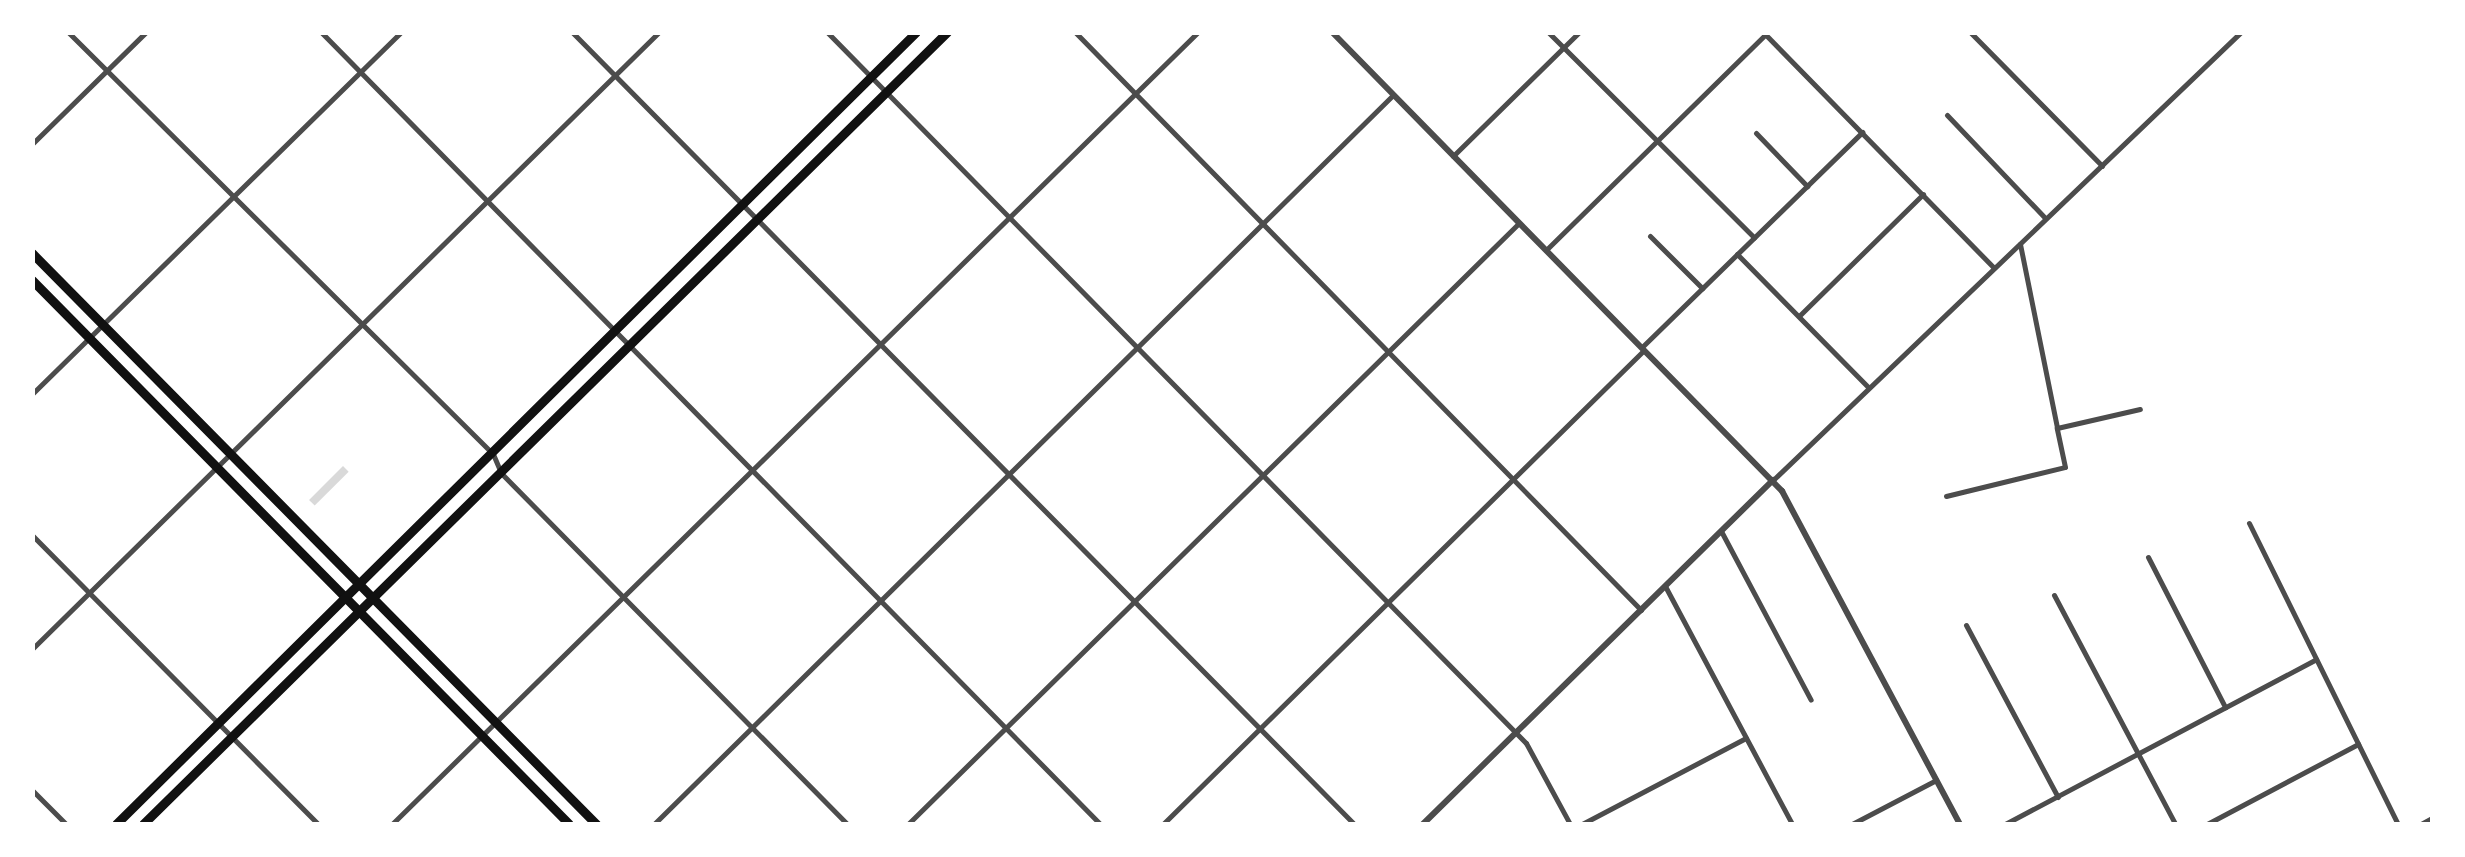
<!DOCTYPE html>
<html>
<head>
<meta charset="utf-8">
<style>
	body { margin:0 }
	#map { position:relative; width:2465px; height:857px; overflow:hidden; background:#fff; font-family:"Nunito Sans",sans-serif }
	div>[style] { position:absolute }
	.water>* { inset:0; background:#d9d9d9; transform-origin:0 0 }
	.minor>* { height:5px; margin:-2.5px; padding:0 2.5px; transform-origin:2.5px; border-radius:2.5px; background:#4c4c4c }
	.tertiary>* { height:6px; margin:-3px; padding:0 3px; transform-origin:3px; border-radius:3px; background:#4c4c4c }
	.primary>* { height:9px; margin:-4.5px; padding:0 4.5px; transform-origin:4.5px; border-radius:4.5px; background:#111 }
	span { translate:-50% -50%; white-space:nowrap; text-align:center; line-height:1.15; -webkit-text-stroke:9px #fff; paint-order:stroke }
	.frame { position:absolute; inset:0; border:35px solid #fff; pointer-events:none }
</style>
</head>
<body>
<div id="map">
	<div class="water">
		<i style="left:343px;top:466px;width:8px;height:48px;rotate:45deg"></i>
	</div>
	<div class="minor">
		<i style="left:68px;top:32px;width:599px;rotate:44.8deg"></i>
		<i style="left:493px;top:454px;width:21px;rotate:67deg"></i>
		<i style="left:501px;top:473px;width:493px;rotate:45.4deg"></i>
		<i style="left:321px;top:32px;width:1111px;rotate:45.47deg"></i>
		<i style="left:572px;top:32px;width:1113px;rotate:45.36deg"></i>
		<i style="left:827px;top:32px;width:997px;rotate:45.49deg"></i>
		<i style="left:1526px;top:743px;width:92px;rotate:61.5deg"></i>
		<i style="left:1075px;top:32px;width:809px;rotate:45.6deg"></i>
		<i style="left:1548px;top:32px;width:291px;rotate:44.9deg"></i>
		<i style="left:1763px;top:32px;width:330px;rotate:45.6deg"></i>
		<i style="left:1970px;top:32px;width:188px;rotate:45.4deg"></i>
		<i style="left:1947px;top:115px;width:142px;rotate:46.4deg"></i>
		<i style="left:1756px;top:133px;width:74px;rotate:46.1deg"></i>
		<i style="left:32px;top:144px;width:160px;rotate:-44.5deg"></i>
		<i style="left:1453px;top:156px;width:177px;rotate:-44.5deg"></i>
		<i style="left:1650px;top:236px;width:74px;rotate:45deg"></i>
		<i style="left:2020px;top:244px;width:188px;rotate:78.6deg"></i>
		<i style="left:2057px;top:428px;width:85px;rotate:-12.9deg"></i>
		<i style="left:1546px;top:250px;width:311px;rotate:-44.5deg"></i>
		<i style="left:1737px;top:254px;width:187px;rotate:45.4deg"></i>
		<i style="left:1799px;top:316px;width:174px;rotate:-44.5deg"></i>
		<i style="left:1642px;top:347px;width:308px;rotate:-44.3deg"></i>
		<i style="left:32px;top:394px;width:517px;rotate:-44.45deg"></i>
		<i style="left:1773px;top:480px;width:648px;rotate:-43.75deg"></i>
		<i style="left:1946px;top:496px;width:122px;rotate:-13.7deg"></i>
		<i style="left:2065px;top:467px;width:40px;rotate:-102deg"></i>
		<i style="left:2249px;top:523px;width:336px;rotate:63.7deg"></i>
		<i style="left:1721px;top:531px;width:191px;rotate:62deg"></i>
		<i style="left:32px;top:535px;width:407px;rotate:45.3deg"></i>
		<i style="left:2148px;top:557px;width:169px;rotate:62.8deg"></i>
		<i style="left:1665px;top:586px;width:270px;rotate:61.9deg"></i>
		<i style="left:2054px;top:595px;width:259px;rotate:62.1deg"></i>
		<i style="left:1966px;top:625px;width:195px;rotate:61.9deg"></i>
		<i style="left:32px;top:649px;width:880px;rotate:-44.54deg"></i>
		<i style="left:32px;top:790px;width:48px;rotate:45deg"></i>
		<i style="left:392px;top:824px;width:1130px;rotate:-44.5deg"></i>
		<i style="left:654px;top:824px;width:1038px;rotate:-44.61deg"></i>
		<i style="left:908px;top:824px;width:857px;rotate:-44.53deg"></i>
		<i style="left:1163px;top:824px;width:675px;rotate:-44.58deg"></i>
		<i style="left:1582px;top:824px;width:185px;rotate:-27.7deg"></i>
		<i style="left:1852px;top:824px;width:95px;rotate:-27.6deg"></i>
		<i style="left:2005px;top:824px;width:352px;rotate:-27.9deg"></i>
		<i style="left:2207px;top:824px;width:171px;rotate:-27.9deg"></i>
		<i style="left:2421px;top:824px;width:13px;rotate:-29deg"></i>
	</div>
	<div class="tertiary">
		<i style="left:1332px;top:32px;width:643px;rotate:45.57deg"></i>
		<i style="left:1782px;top:491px;width:378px;rotate:61.9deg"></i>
		<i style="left:1423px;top:824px;width:491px;rotate:-44.5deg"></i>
	</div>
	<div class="primary">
		<i style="left:32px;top:253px;width:803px;rotate:45.35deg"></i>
		<i style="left:32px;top:280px;width:764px;rotate:45.37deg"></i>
		<i style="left:116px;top:824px;width:1126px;rotate:-44.71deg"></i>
		<i style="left:143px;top:824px;width:1129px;rotate:-44.57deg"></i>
	</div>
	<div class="frame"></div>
</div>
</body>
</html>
